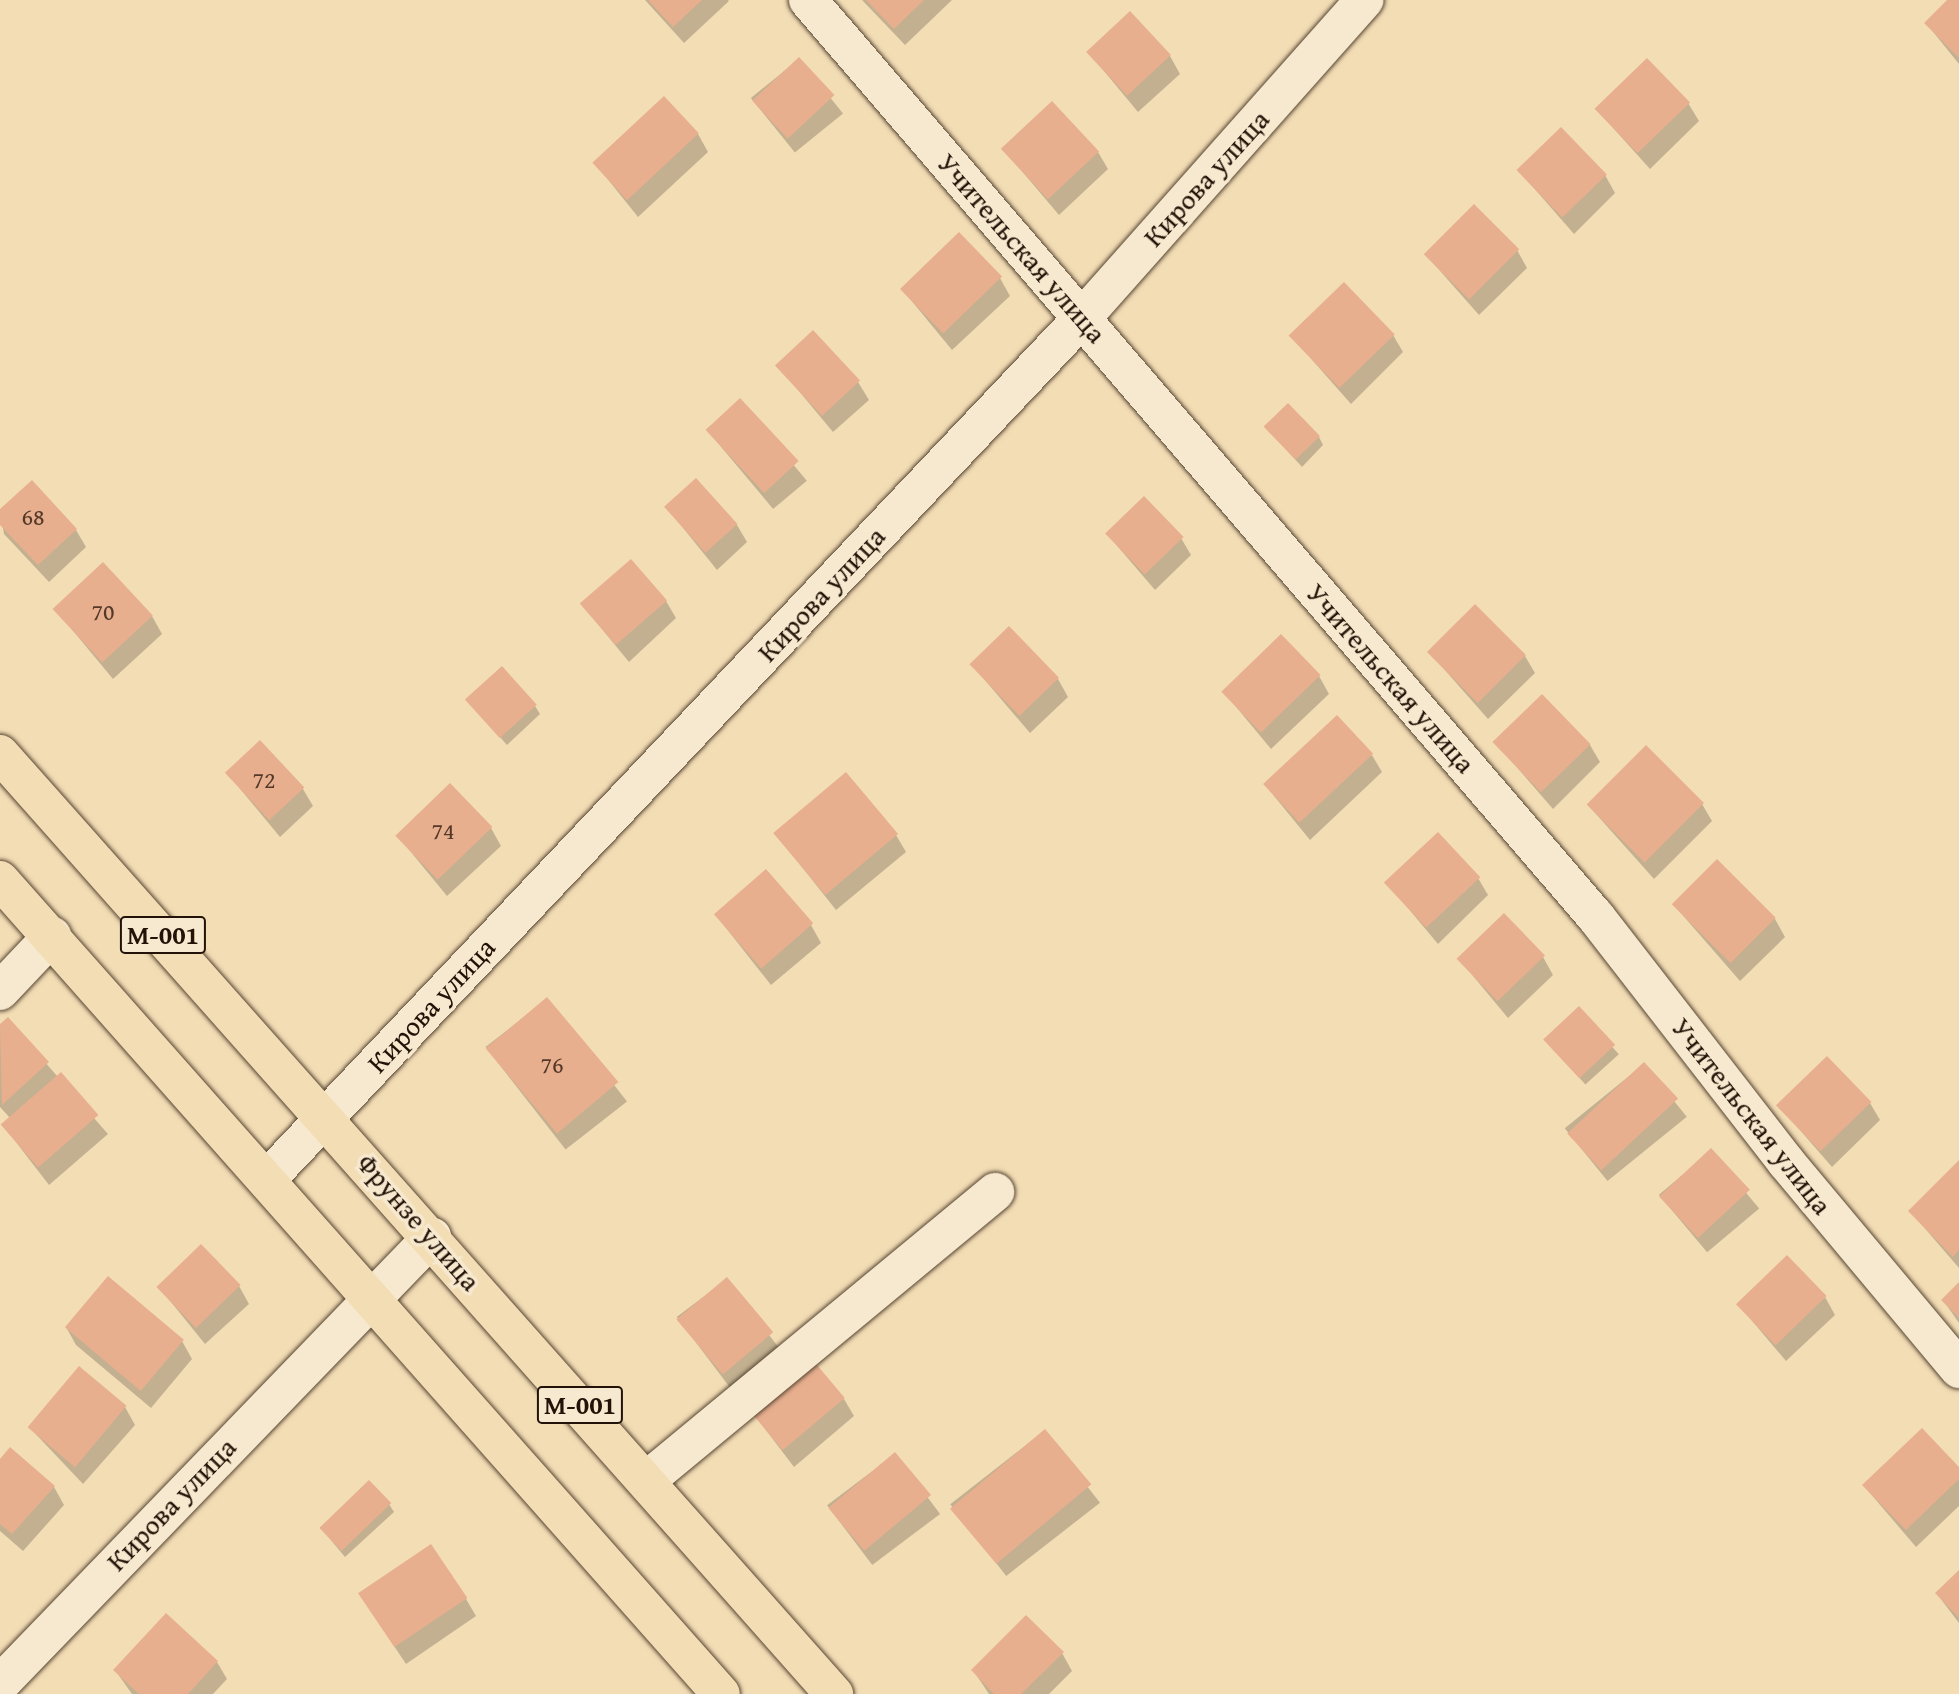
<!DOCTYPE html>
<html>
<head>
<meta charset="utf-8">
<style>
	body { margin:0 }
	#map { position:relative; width:1959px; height:1694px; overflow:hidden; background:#f3ddb5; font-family:"Gentium Book Plus",serif }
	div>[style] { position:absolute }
	.shadow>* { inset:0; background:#0003; transform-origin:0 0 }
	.building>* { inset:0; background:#e8af8f; transform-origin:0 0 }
	.roads { filter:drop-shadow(0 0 2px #564532) drop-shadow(0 0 2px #564532) }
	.minor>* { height:38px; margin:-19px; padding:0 19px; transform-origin:19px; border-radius:19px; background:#f7e9cf }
	.major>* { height:38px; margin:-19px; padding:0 19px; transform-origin:19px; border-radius:19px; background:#f3ddb5 }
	span { translate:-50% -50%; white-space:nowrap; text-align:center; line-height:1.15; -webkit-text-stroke:7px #f7e9cf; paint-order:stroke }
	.number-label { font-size:24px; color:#543929 }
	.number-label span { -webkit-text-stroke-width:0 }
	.shield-label span { padding:2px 5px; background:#f7e9cf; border:2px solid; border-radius:5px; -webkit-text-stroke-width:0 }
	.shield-label { font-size:26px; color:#221207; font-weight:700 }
	.street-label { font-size:28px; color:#221207 }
</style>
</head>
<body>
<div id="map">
	<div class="shadow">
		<i style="clip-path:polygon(645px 0,728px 0,729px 1px,684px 43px)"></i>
		<i style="clip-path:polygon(862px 0,952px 0,905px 45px)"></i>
		<i style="clip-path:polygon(1949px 0,1959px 0,1959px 64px,1926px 23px)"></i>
		<i style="clip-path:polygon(1089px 53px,1170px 56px,1180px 74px,1138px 112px)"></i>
		<i style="left:799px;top:59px;width:70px;height:62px;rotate:51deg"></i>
		<i style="clip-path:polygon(1688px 103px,1699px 121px,1650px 169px,1597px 110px)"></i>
		<i style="clip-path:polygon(698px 134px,708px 152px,638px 217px,594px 162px)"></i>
		<i style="clip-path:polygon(1003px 149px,1098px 152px,1108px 169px,1059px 215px)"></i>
		<i style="clip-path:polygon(1519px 171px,1605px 175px,1615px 193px,1574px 234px)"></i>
		<i style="clip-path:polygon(1517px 250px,1527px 268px,1479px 315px,1426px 255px)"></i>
		<i style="clip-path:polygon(1000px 278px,1010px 296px,952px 350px,901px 288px)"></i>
		<i style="clip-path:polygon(1393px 335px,1403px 352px,1351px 404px,1292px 337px)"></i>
		<i style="clip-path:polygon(778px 366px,858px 382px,869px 400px,833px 432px)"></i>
		<i style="left:740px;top:401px;width:104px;height:44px;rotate:50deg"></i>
		<i style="clip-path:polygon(1266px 427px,1319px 437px,1323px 445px,1302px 467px)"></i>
		<i style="clip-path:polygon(667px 508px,737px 525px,747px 542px,717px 570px)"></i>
		<i style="clip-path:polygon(0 511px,76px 530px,86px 547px,49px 582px,4px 534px)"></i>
		<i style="clip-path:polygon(1107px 534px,1181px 538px,1191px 555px,1155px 590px)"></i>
		<i style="clip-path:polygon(666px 601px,676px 618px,629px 662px,583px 606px)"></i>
		<i style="clip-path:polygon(55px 609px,152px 616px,162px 634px,113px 679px)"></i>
		<i style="clip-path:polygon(1429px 652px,1525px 656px,1535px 673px,1488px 719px)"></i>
		<i style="clip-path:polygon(972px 665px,1058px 679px,1068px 697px,1030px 733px)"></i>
		<i style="clip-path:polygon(1319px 676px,1329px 694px,1271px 749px,1223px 691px)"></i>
		<i style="clip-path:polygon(467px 700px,535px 706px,540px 714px,507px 745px)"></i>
		<i style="clip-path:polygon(1495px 742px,1590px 745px,1600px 762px,1553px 809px)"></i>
		<i style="clip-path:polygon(1372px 755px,1382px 772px,1310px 840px,1266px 786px)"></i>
		<i style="clip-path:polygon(227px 773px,303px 789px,313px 806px,280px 837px)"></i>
		<i style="clip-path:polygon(1702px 804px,1712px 821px,1654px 879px,1588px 805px)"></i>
		<i style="clip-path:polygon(491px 828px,501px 846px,447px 896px,397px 835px)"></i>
		<i style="clip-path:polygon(775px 833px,896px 835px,906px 852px,836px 910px)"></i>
		<i style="clip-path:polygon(1478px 878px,1488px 895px,1438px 944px,1387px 883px)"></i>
		<i style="clip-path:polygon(1673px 904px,1775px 919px,1785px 937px,1740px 981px)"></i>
		<i style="clip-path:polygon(715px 914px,811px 925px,821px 943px,771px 985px)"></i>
		<i style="clip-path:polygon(1543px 957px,1553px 975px,1508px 1018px,1459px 959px)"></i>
		<i style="left:547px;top:999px;width:130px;height:78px;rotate:52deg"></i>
		<i style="left:1578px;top:1009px;width:61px;height:45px;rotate:48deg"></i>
		<i style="clip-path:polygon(8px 1020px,108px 1134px,49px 1185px,2px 1124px,10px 1118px,0 1107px,0 1027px)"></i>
		<i style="left:1644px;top:1064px;width:68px;height:102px;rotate:51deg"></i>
		<i style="clip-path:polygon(1870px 1103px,1880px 1120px,1832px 1167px,1779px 1106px)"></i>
		<i style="left:1711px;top:1151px;width:75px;height:68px;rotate:50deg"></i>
		<i style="clip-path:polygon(1959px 1163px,1959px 1268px,1910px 1211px)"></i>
		<i style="left:727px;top:1279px;width:91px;height:63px;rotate:53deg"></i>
		<i style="clip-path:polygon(1959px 1285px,1959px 1323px,1943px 1300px)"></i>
		<i style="clip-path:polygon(158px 1286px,239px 1286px,249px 1304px,205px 1344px)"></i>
		<i style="clip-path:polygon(1825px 1297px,1835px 1315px,1786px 1361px,1738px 1304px)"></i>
		<i style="clip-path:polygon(66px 1327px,182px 1341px,192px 1359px,151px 1408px,76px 1345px)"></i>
		<i style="clip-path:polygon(844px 1399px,854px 1416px,794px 1467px,752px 1412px)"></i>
		<i style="clip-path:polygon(125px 1407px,135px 1425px,83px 1484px,29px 1427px)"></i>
		<i style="left:1044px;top:1431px;width:91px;height:119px;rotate:52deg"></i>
		<i style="left:895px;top:1454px;width:75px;height:85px;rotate:53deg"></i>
		<i style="clip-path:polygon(0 1462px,54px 1487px,64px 1505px,23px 1551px,0 1531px)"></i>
		<i style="clip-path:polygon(1959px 1469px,1959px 1506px,1916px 1547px,1864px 1486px)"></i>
		<i style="clip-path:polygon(389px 1504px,394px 1512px,345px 1557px,320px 1527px)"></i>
		<i style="clip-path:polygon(1959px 1573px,1959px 1623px,1937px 1594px)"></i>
		<i style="clip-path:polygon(360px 1595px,466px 1599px,476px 1616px,406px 1664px)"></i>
		<i style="clip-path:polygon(1062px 1653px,1072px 1671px,1049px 1694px,989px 1694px,973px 1670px)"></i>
		<i style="clip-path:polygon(217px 1662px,227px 1679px,213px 1694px,132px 1694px,115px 1670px)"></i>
	</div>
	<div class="building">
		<i style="clip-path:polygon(648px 0,702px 0,673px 27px)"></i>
		<i style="clip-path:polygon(866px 0,924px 0,894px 29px)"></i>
		<i style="clip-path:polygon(1947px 0,1959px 0,1959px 58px,1924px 23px)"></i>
		<i style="left:1130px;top:11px;width:60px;height:60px;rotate:47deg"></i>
		<i style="left:799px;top:57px;width:52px;height:64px;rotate:47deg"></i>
		<i style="left:1647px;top:58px;width:62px;height:73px;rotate:46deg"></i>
		<i style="left:664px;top:96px;width:51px;height:98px;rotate:47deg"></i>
		<i style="left:1052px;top:101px;width:69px;height:70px;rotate:47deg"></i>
		<i style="left:1561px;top:127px;width:66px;height:62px;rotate:46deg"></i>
		<i style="left:1474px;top:204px;width:64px;height:71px;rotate:45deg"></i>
		<i style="left:959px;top:232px;width:62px;height:82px;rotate:46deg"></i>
		<i style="left:1344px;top:282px;width:73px;height:77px;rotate:46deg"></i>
		<i style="left:813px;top:330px;width:69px;height:52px;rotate:47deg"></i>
		<i style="left:740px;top:398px;width:86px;height:47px;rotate:47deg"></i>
		<i style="left:1288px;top:403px;width:46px;height:34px;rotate:46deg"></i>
		<i style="left:696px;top:478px;width:62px;height:43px;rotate:48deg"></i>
		<i style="clip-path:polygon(32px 480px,77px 529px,38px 565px,0 525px,0 509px)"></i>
		<i style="left:1144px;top:496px;width:57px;height:54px;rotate:46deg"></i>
		<i style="left:631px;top:559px;width:55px;height:68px;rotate:49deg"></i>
		<i style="left:103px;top:562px;width:73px;height:69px;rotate:47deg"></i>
		<i style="left:1475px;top:604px;width:72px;height:68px;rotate:45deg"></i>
		<i style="left:1009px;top:626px;width:72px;height:55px;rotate:46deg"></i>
		<i style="left:1281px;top:634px;width:57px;height:83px;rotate:46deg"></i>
		<i style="left:502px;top:666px;width:52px;height:50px;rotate:48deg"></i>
		<i style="left:1542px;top:694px;width:70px;height:69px;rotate:46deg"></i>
		<i style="left:1337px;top:715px;width:53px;height:101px;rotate:47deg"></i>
		<i style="left:260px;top:740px;width:65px;height:48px;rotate:47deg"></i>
		<i style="left:1646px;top:745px;width:82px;height:84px;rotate:45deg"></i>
		<i style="left:846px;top:772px;width:81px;height:95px;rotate:50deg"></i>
		<i style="left:450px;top:783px;width:61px;height:76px;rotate:46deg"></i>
		<i style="left:1438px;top:832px;width:62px;height:74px;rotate:47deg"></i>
		<i style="left:1717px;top:859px;width:83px;height:64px;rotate:45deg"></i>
		<i style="left:766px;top:869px;width:72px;height:69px;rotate:49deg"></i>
		<i style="left:1504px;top:913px;width:59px;height:66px;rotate:46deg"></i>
		<i style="left:547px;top:997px;width:111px;height:80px;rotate:50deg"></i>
		<i style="left:1579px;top:1006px;width:53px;height:49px;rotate:47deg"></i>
		<i style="clip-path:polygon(8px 1017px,49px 1062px,2px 1105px,0 1024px)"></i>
		<i style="left:1827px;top:1056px;width:64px;height:71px;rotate:46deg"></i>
		<i style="left:1644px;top:1062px;width:50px;height:105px;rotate:47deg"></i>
		<i style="left:61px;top:1072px;width:57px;height:80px;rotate:49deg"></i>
		<i style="left:1711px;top:1148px;width:57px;height:71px;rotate:47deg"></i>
		<i style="clip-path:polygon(1959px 1160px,1959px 1250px,1953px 1257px,1908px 1211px)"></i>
		<i style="left:201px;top:1244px;width:57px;height:62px;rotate:46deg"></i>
		<i style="left:1787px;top:1255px;width:57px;height:71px;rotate:46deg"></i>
		<i style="left:108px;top:1276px;width:99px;height:67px;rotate:40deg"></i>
		<i style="left:727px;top:1277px;width:72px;height:66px;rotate:50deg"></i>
		<i style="clip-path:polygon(1959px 1282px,1959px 1318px,1941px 1300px)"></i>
		<i style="left:812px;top:1359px;width:51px;height:81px;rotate:50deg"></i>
		<i style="left:79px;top:1366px;width:62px;height:80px;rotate:40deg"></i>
		<i style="clip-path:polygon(1922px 1428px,1959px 1467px,1959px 1479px,1906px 1530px,1862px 1485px)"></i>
		<i style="left:1045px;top:1429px;width:72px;height:124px;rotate:50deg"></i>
		<i style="clip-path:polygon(10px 1447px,55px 1486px,12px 1534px,0 1524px,0 1459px)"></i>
		<i style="left:895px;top:1452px;width:56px;height:87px;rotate:50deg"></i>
		<i style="left:369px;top:1480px;width:32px;height:69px;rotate:46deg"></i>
		<i style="left:431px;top:1544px;width:65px;height:88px;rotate:56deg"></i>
		<i style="clip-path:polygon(1959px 1570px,1959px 1618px,1935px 1593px)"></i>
		<i style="clip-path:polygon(166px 1613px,218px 1661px,188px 1694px,139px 1694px,113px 1670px)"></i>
		<i style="clip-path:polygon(1026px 1615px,1064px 1652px,1021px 1694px,994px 1694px,971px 1670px)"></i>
	</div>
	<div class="roads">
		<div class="minor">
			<i style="left:808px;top:0;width:1209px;rotate:49.33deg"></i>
			<i style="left:1596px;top:917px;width:310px;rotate:52.2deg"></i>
			<i style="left:1786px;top:1162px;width:270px;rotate:50.1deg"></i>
			<i style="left:0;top:991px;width:76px;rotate:-46.6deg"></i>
			<i style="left:268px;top:1178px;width:1186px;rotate:-46.57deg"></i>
			<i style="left:1083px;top:317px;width:424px;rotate:-48.4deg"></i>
			<i style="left:647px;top:1480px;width:452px;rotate:-39.6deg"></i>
			<i style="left:0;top:1684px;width:622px;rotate:-45.98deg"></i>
		</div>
		<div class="major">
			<i style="left:0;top:754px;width:1257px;rotate:48.42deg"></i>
			<i style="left:0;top:880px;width:1087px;rotate:48.47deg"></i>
		</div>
	</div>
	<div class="number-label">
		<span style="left:33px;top:517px">68</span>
		<span style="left:103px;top:612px">70</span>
		<span style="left:264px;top:780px">72</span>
		<span style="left:443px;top:831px">74</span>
		<span style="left:552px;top:1065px">76</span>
	</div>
	<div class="shield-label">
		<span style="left:163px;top:935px">M-001</span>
		<span style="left:580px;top:1405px">M-001</span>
	</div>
	<div class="street-label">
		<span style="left:1206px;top:178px;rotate:-48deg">Кирова улица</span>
		<span style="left:1022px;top:248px;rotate:49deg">Учительская улица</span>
		<span style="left:821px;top:594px;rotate:-47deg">Кирова улица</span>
		<span style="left:1391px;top:678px;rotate:49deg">Учительская улица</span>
		<span style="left:431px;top:1005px;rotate:-47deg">Кирова улица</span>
		<span style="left:1752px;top:1116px;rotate:52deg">Учительская улица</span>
		<span style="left:419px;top:1222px;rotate:49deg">Фрунзе улица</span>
		<span style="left:171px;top:1504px;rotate:-46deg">Кирова улица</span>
	</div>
</div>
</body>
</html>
